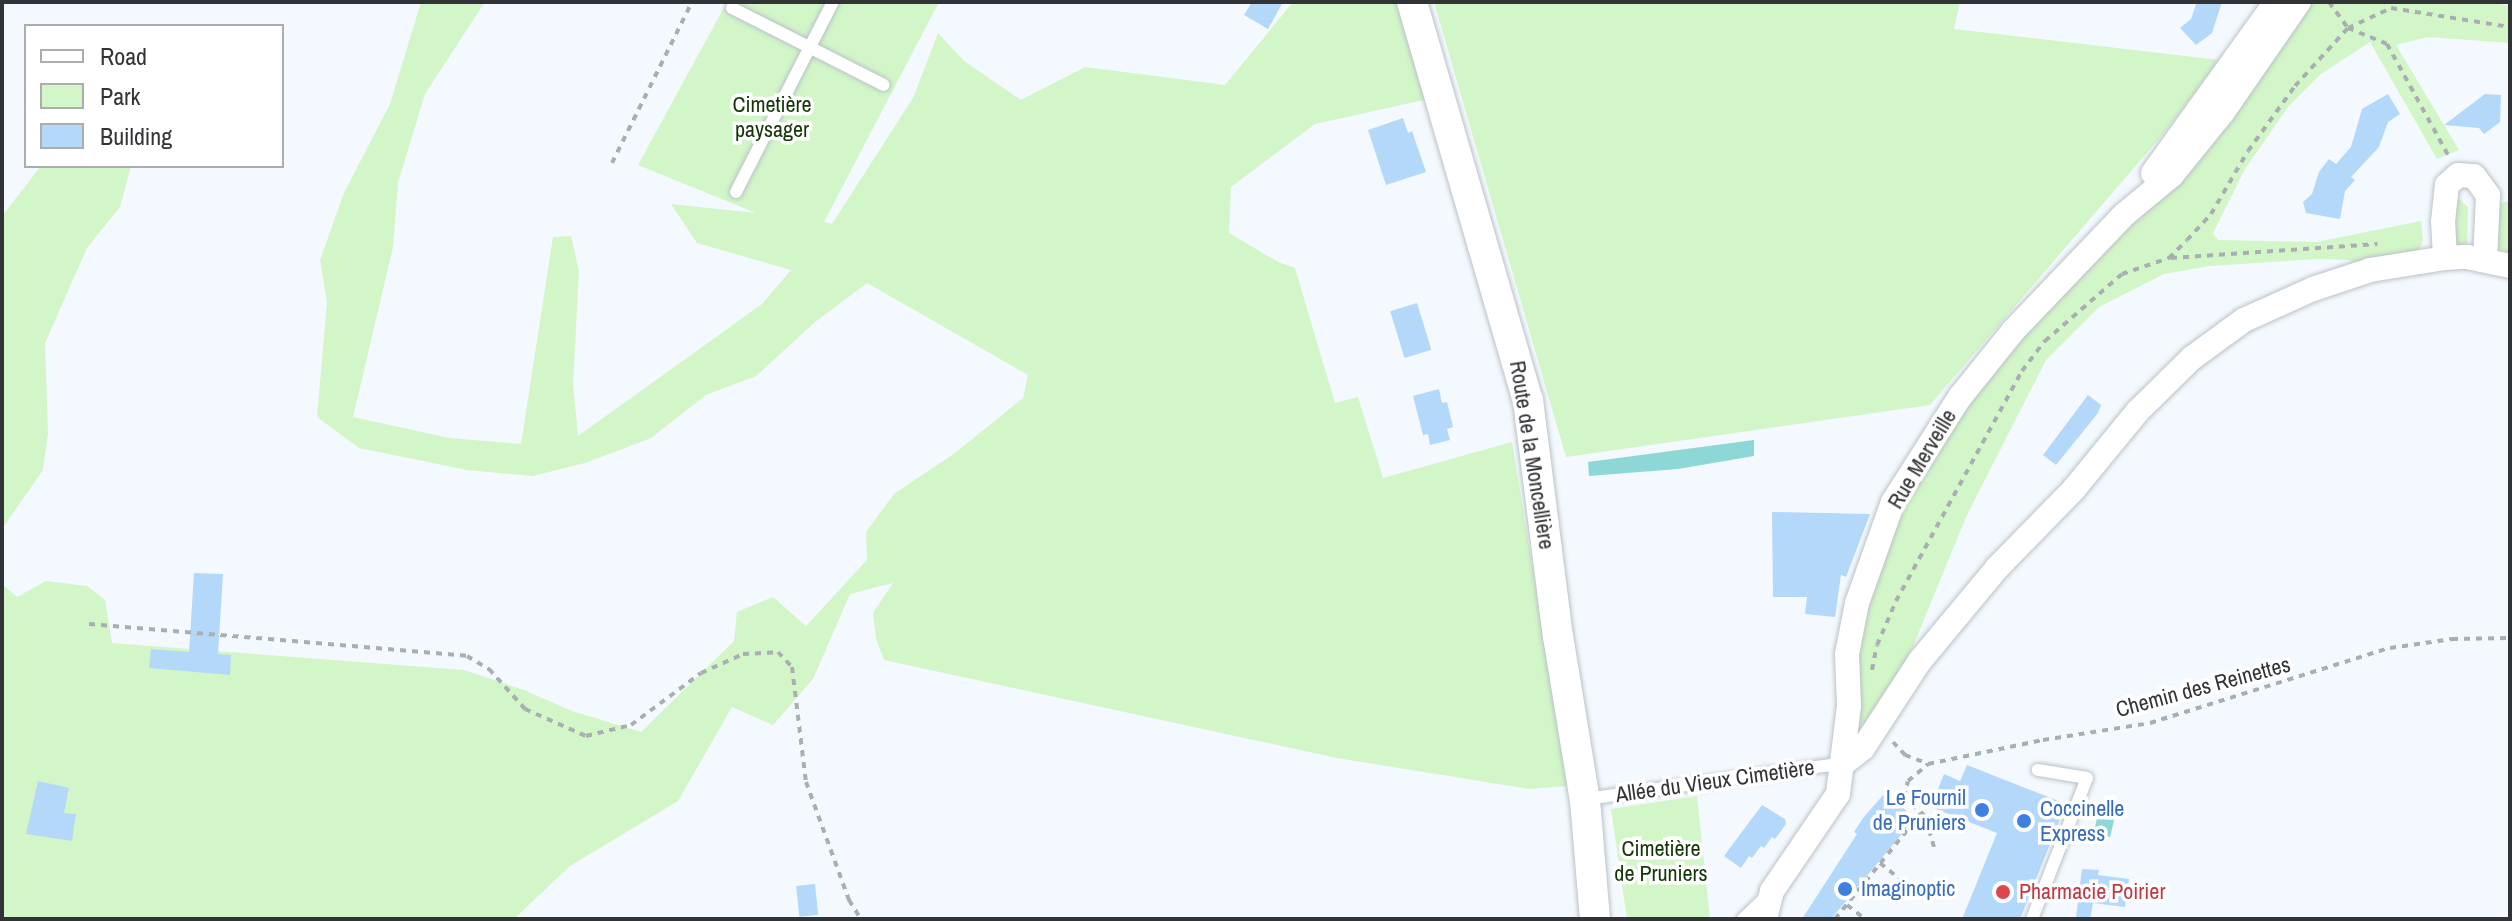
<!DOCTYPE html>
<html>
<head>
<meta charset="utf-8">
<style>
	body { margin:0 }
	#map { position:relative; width:2512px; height:921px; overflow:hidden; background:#f3f9fe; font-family:"Archivo Narrow",sans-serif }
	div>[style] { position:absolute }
	.green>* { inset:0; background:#d2f6c8 }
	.water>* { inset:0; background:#8dd7d7; transform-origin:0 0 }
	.building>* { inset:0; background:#b4d8f9; transform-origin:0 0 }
	.path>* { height:4px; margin-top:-2px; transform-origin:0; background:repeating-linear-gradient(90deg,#a9aeb2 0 6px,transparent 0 12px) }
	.roads { filter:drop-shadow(0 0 2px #bac1c7) drop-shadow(0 0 2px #bac1c7) }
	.service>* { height:12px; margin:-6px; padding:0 6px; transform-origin:6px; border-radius:6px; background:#fff }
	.minor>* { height:24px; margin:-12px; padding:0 12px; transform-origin:12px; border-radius:12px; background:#fff }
	.tertiary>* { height:30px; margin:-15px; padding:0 15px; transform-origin:15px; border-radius:15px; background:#fff }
	.dots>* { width:22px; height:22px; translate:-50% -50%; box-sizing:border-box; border:4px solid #fff; border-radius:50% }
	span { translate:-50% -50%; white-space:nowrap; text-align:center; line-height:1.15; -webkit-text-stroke:7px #fff; paint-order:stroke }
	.park-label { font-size:22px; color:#143607 }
	.street-label { font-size:22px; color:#313336 }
	.shop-label { font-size:22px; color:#366cbe }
	.right { translate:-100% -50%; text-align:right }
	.left { translate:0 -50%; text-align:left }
	.health-label { font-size:22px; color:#be3a42 }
	.frame { position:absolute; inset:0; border:4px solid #313336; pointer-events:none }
	.legend { position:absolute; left:24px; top:24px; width:260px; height:144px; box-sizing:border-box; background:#fff; border:2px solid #adadaf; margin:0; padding:10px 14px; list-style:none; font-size:24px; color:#313336 }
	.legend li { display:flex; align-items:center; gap:16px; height:40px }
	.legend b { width:40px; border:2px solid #adadaf }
</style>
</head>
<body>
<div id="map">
	<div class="green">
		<i style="clip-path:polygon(421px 2px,485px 2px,425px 94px,398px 183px,393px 247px,353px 417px,449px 438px,521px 444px,553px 237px,571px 236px,579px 272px,573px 384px,578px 436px,762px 304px,791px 270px,697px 243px,671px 204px,756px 213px,638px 165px,727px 2px,939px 2px,824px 222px,832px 224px,913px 98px,938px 33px,964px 61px,1021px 100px,1085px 67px,1225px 85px,1293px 2px,1401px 2px,1428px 99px,1315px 124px,1231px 187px,1229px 233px,1278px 262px,1295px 268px,1335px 403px,1358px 397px,1383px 478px,1512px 442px,1568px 786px,1529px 789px,1337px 758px,884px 660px,876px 639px,873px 613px,893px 583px,850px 594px,813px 679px,773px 725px,732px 707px,678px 801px,570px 866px,514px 919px,2px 919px,2px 584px,17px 597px,46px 581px,87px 586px,105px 600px,112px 643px,464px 670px,524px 690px,572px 711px,641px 732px,734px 641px,737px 612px,773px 597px,806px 626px,867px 560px,866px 532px,894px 494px,955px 453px,1023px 398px,1028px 375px,867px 283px,815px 322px,756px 376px,706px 395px,651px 438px,585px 463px,533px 476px,467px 470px,359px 448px,317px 417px,327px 302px,320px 260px,344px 193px,390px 104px)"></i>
		<i style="clip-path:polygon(1434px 2px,1960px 2px,1954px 29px,2219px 60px,2169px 127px,1930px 405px,1566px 457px)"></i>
		<i style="clip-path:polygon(2306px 2px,2491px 2px,2510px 6px,2510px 43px,2428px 37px,2396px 45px,2459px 150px,2437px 159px,2370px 42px,2321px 74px,2288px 107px,2245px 169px,2213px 233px,2218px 240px,2317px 242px,2421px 221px,2423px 240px,2417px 256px,2356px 265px,2349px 260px,2317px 259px,2210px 266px,2164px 274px,2099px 307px,2046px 360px,1966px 517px,1903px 671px,1869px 723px,1855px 724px,1856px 650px,1866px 599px,1895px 520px,1977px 388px)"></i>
		<i style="clip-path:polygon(41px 166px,131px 166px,120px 207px,87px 248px,45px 343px,48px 433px,43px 470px,2px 529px,2px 216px)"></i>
		<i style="clip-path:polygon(2459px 199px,2468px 207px,2467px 251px,2454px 252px,2455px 201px)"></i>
		<i style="clip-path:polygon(2510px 201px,2510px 253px,2497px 248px,2499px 203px)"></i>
		<i style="clip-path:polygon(1697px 796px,1710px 919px,1627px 919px,1611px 809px)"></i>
	</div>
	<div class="water">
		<i style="clip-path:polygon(1754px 440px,1754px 456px,1678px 469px,1589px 476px,1588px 462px)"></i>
		<i style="left:2101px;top:801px;width:17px;height:33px;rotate:13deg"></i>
	</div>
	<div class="building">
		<i style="clip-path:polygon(1252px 2px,1283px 2px,1268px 29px,1244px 15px)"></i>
		<i style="clip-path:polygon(2197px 2px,2222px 2px,2212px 33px,2196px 45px,2180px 28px,2191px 19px)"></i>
		<i style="clip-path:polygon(2388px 94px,2400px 114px,2388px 122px,2379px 147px,2351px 177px,2355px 180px,2345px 191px,2340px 219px,2306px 213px,2303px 202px,2312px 194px,2319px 172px,2329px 159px,2336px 164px,2351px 147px,2362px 109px)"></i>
		<i style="clip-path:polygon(2485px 94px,2501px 95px,2500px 122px,2484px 134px,2479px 128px,2444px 125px)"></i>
		<i style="clip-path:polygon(1403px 118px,1408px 133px,1412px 131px,1426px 172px,1386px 185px,1368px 130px)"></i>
		<i style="left:1417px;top:303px;width:49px;height:28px;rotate:73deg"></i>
		<i style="clip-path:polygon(1439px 389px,1442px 403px,1447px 402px,1453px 427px,1447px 429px,1450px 440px,1430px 445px,1428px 434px,1423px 435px,1413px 396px)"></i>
		<i style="clip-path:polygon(2088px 395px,2101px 405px,2098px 413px,2056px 465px,2043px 455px)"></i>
		<i style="clip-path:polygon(1772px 512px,1870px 514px,1846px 577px,1841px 575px,1835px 617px,1805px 614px,1807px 597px,1773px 597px)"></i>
		<i style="clip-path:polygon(194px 573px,223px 574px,218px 654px,231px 655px,230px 675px,149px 668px,151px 649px,189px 652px)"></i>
		<i style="clip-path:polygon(1967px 765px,2066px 804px,2020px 919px,1962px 919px,1997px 833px,1931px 807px,1944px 774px,1960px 781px)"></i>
		<i style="clip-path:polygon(38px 781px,69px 788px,64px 813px,76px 814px,72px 841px,26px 834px)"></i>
		<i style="clip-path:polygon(1885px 793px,1915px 818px,1831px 919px,1802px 919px,1857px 834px,1854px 832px,1863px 818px)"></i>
		<i style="clip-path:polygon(1762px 805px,1785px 819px,1786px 824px,1775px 839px,1772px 837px,1764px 848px,1761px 846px,1752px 858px,1749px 856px,1741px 868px,1724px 856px)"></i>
		<i style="clip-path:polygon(2082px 869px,2099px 870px,2098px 875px,2129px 879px,2125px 907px,2093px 903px,2090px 919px,2076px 917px)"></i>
		<i style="left:815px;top:884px;width:31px;height:19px;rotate:84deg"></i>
	</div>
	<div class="path">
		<i style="left:2329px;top:2px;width:32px;rotate:54deg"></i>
		<i style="left:2348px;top:28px;width:42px;rotate:22.3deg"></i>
		<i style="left:2387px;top:44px;width:127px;rotate:61.2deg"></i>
		<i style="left:612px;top:163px;width:180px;rotate:-63.6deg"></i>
		<i style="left:2171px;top:258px;width:207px;rotate:-3.9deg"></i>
		<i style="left:89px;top:624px;width:379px;rotate:4.8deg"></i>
		<i style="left:467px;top:656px;width:26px;rotate:31deg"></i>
		<i style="left:489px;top:669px;width:54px;rotate:48deg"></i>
		<i style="left:525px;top:709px;width:67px;rotate:23.9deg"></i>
		<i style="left:586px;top:736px;width:46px;rotate:-13.7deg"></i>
		<i style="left:631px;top:725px;width:87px;rotate:-36.6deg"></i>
		<i style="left:701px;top:673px;width:46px;rotate:-24.3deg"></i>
		<i style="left:743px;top:654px;width:35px;rotate:-3deg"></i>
		<i style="left:778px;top:652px;width:21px;rotate:47deg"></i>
		<i style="left:792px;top:667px;width:116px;rotate:83.1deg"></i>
		<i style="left:806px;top:782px;width:126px;rotate:70deg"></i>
		<i style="left:849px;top:900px;width:22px;rotate:58deg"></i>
		<i style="left:1872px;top:670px;width:25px;rotate:-79deg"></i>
		<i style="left:1877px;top:645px;width:48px;rotate:-66.6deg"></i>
		<i style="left:1896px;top:601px;width:262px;rotate:-61.3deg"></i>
		<i style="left:2022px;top:371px;width:38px;rotate:-53deg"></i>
		<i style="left:2045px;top:341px;width:102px;rotate:-41deg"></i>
		<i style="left:2122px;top:274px;width:50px;rotate:-18.8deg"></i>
		<i style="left:2169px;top:258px;width:25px;rotate:-45deg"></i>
		<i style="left:2187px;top:240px;width:35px;rotate:-47deg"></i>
		<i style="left:2211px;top:214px;width:73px;rotate:-59.6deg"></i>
		<i style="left:2248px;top:151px;width:80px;rotate:-54.1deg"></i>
		<i style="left:2295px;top:86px;width:79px;rotate:-47.6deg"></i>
		<i style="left:2348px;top:28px;width:47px;rotate:-24.9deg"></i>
		<i style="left:2391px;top:8px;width:121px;rotate:9.1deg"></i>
		<i style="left:1893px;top:742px;width:18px;rotate:47deg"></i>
		<i style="left:1905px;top:755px;width:25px;rotate:21deg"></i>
		<i style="left:1934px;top:847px;width:32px;rotate:-106deg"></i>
		<i style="left:1925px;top:816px;width:28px;rotate:-138deg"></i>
		<i style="left:1904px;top:797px;width:16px;rotate:-76deg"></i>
		<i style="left:1908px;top:781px;width:26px;rotate:-40deg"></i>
		<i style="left:1928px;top:764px;width:117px;rotate:-11.8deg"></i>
		<i style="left:2043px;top:740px;width:108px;rotate:-9deg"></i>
		<i style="left:2150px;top:723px;width:251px;rotate:-17.4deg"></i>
		<i style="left:2390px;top:648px;width:63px;rotate:-8.3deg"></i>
		<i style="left:2452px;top:639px;width:58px;rotate:-1deg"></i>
		<i style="left:1880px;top:863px;width:27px;rotate:39deg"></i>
		<i style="left:1847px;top:905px;width:23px;rotate:38deg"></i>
		<i style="left:1835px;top:919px;width:136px;rotate:-50.9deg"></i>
	</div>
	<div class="roads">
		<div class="service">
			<i style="left:732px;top:8px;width:170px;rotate:26.9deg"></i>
			<i style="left:736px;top:192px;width:213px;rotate:-63deg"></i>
			<i style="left:1586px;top:799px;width:260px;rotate:-7.9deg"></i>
			<i style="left:1743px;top:919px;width:33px;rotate:-44deg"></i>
			<i style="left:2032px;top:919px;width:151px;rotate:-68.7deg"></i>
			<i style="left:2087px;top:778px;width:50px;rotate:-170.7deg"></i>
		</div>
		<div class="minor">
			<i style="left:2153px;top:173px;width:211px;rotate:-54.3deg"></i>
			<i style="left:2445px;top:258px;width:36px;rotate:-93deg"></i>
			<i style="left:2443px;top:222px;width:37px;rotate:-84deg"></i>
			<i style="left:2447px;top:185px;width:15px;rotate:-42deg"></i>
			<i style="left:2458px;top:175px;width:16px;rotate:4deg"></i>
			<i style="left:2474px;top:176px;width:24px;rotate:54deg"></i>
			<i style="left:2488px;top:195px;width:65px;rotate:92.6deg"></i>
			<i style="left:1844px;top:763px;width:24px;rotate:-38deg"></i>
			<i style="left:1863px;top:748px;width:103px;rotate:-56.9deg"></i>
			<i style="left:1919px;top:662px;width:122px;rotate:-50.3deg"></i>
			<i style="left:1997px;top:568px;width:110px;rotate:-45.7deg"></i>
			<i style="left:2074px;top:489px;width:101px;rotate:-50.6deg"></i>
			<i style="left:2138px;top:411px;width:76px;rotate:-44.5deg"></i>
			<i style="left:2192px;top:358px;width:64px;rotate:-36.2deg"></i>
			<i style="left:2244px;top:320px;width:76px;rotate:-24.2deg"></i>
			<i style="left:2313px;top:289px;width:60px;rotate:-18.4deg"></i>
			<i style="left:2370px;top:270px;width:76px;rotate:-9.1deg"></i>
			<i style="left:2445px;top:258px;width:22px;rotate:-3deg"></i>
			<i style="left:2467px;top:257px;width:44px;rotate:11.8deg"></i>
			<i style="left:1765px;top:919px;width:29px;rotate:-76deg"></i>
			<i style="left:1772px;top:891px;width:117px;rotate:-55.8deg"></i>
			<i style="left:1838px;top:794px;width:89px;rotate:-82.9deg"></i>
			<i style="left:1849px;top:706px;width:52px;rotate:-92.2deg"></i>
			<i style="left:1847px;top:654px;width:52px;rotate:-78.9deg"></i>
			<i style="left:1857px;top:603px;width:107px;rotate:-70.4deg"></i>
			<i style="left:1893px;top:502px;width:125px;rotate:-57.5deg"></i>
			<i style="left:1960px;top:397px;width:85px;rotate:-51.2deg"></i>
			<i style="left:2013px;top:331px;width:162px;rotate:-46.3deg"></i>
			<i style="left:2125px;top:214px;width:61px;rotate:-39.7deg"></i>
			<i style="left:2172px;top:175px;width:81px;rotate:-51deg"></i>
			<i style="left:2223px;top:112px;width:134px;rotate:-55.4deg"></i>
		</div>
		<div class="tertiary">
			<i style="left:1412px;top:2px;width:415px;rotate:73.8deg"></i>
			<i style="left:1528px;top:400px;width:238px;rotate:82.8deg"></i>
			<i style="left:1558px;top:636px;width:166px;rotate:80.7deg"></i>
			<i style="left:1585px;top:800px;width:119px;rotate:85.2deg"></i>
		</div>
	</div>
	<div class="dots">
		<i style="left:1982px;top:810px;background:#3f7fe0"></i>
		<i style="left:2024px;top:821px;background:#3f7fe0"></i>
		<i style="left:1845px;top:889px;background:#3f7fe0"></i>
		<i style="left:2003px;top:892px;background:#e0444e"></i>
	</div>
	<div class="park-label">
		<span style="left:772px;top:117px">Cimetière<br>paysager</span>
		<span style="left:1661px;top:861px">Cimetière<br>de Pruniers</span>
	</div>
	<div class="street-label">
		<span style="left:1532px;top:455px;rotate:81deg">Route de la Moncellière</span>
		<span style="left:1922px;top:459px;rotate:-59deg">Rue Merveille</span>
		<span style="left:2203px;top:687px;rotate:-15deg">Chemin des Reinettes</span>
		<span style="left:1715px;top:781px;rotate:-8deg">Allée du Vieux Cimetière</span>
	</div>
	<div class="shop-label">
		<span class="right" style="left:1966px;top:810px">Le Fournil<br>de Pruniers</span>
		<span class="left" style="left:2040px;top:821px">Coccinelle<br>Express</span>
		<span class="left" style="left:1861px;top:889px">Imaginoptic</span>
	</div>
	<div class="health-label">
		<span class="left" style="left:2019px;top:892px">Pharmacie Poirier</span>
	</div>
	<div class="frame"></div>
	<ul class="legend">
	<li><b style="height:10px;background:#fff"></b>Road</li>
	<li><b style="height:22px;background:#d2f6c8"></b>Park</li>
	<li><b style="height:22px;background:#b4d8f9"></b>Building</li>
	</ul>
</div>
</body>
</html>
